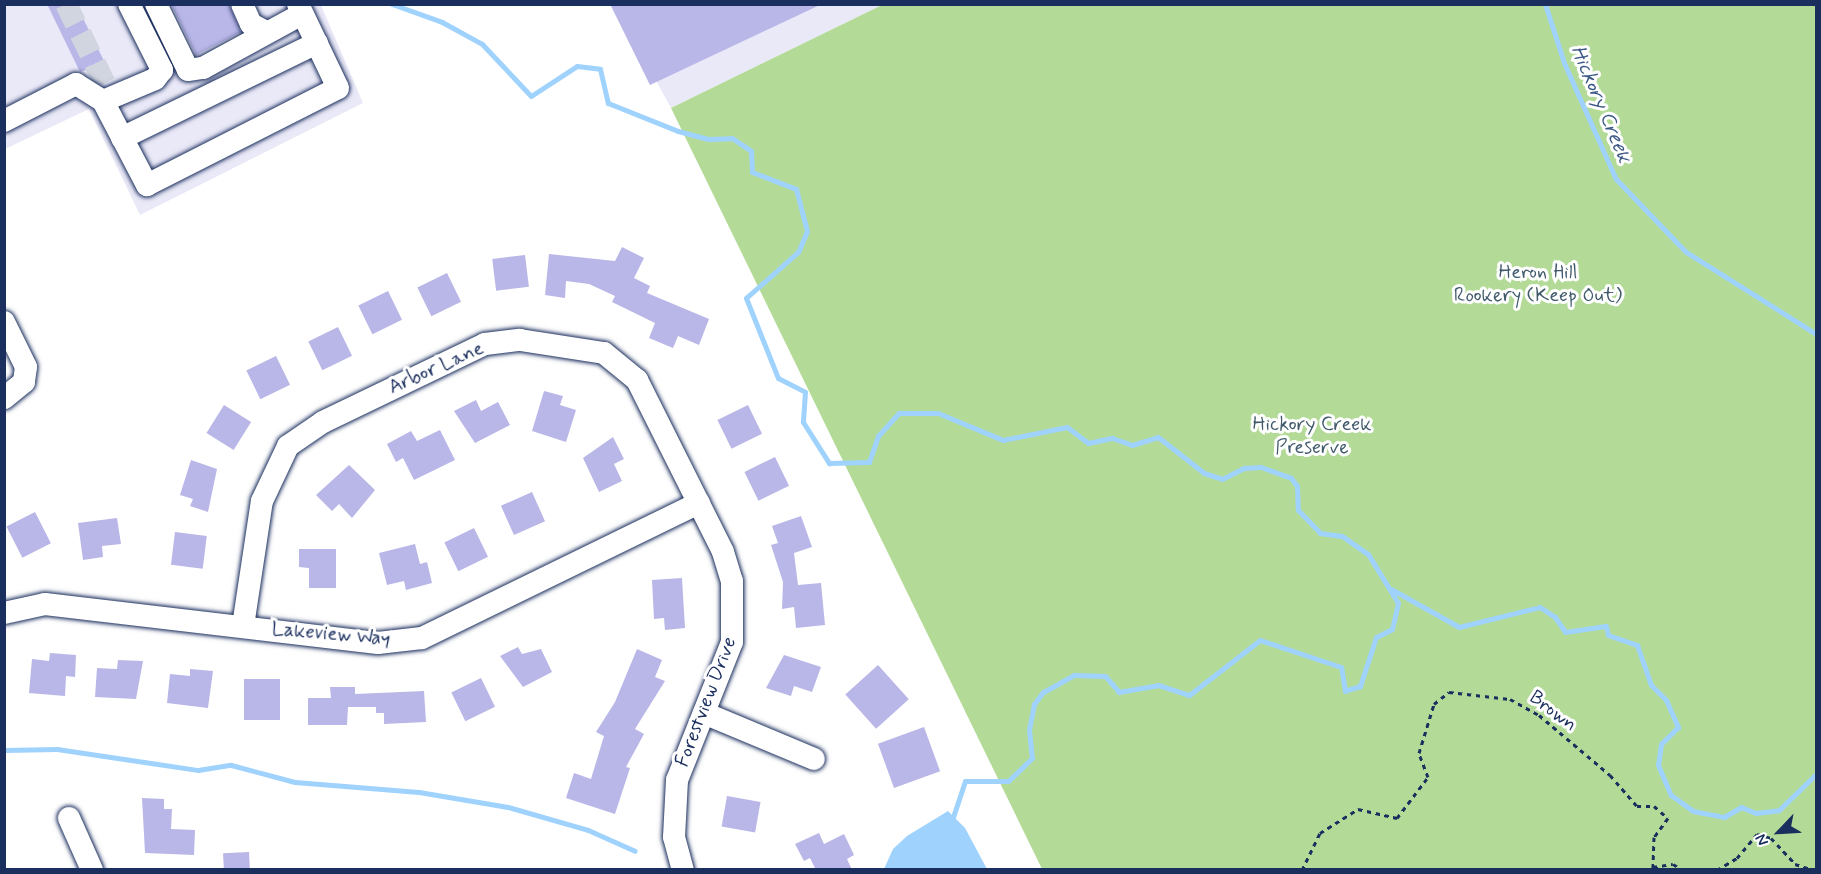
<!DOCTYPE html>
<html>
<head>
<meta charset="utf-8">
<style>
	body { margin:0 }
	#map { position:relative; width:1821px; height:874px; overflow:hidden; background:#fff; font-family:Mynerve,sans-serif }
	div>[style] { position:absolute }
	.built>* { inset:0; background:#eae9f8 }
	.green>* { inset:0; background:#b3db97 }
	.water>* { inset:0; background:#9fd2fd }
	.stream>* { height:5px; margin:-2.5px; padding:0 2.5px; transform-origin:2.5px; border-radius:2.5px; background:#9fd2fd }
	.building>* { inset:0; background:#b9b6e8; transform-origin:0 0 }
	.minor-tunnel>* { height:22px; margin-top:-11px; transform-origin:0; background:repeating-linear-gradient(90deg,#d1d5df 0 22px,transparent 0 33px) }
	.path>* { height:3px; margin-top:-1.5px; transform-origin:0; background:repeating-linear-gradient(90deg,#1b2f5e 0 4.5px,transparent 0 9px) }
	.roads { filter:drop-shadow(0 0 2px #1b2f5e) drop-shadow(0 0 2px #1b2f5e) }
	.minor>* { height:22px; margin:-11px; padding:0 11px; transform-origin:11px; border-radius:11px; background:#fff }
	span { translate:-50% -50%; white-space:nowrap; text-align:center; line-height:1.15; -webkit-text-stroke:6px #fff; paint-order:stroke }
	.park-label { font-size:20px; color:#415a6c }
	.street-label { font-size:20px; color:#1b2f5e }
	.water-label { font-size:21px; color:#3c5886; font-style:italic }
	.frame { position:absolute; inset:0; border:6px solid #1b2f5e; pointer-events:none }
	.north { position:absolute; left:1749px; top:802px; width:60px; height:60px; -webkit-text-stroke:4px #fff; paint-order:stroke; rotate:245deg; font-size:16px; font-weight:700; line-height:24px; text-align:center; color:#1b2f5e }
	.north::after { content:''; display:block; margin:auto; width:21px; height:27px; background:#1b2f5e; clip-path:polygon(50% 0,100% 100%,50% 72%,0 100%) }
</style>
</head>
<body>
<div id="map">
	<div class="built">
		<i style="clip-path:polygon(5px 5px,321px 5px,363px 103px,140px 215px,89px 109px,5px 149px)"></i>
		<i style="clip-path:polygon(614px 5px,882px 5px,671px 108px)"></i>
	</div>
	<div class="green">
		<i style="clip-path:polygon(882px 5px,1816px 5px,1816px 869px,1042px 869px,671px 108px)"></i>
	</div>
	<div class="water">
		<i style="clip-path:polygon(948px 811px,965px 828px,987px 869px,884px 869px,893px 849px,907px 836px)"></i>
	</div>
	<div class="stream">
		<i style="left:392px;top:4px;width:53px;rotate:19.8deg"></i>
		<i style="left:442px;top:22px;width:46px;rotate:28.8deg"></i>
		<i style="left:482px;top:44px;width:71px;rotate:46.7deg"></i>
		<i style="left:531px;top:96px;width:55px;rotate:-33.1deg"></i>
		<i style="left:577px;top:66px;width:23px;rotate:7deg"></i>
		<i style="left:600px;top:69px;width:35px;rotate:77deg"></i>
		<i style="left:608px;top:103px;width:75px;rotate:21.8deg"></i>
		<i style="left:678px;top:131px;width:31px;rotate:15deg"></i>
		<i style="left:708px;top:139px;width:24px;rotate:-2deg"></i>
		<i style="left:732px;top:138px;width:23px;rotate:34deg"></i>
		<i style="left:751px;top:151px;width:21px;rotate:87deg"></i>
		<i style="left:752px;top:172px;width:47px;rotate:21.1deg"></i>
		<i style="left:796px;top:189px;width:43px;rotate:75.3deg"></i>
		<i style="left:807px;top:231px;width:23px;rotate:113deg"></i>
		<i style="left:798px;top:252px;width:69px;rotate:138.5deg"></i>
		<i style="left:746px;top:298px;width:86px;rotate:68.2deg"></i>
		<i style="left:778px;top:378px;width:30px;rotate:27deg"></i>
		<i style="left:805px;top:392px;width:30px;rotate:94deg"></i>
		<i style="left:803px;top:422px;width:49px;rotate:57.6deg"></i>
		<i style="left:829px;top:463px;width:40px;rotate:-1.4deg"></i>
		<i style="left:869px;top:462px;width:28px;rotate:-71deg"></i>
		<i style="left:878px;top:436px;width:31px;rotate:-48deg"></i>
		<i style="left:899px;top:413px;width:39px"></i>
		<i style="left:938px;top:413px;width:70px;rotate:22.6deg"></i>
		<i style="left:1003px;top:440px;width:65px;rotate:-11.5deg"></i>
		<i style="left:1067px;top:427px;width:26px;rotate:37deg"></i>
		<i style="left:1088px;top:443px;width:25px;rotate:-12deg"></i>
		<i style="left:1112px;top:438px;width:21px;rotate:19deg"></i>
		<i style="left:1132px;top:445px;width:27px;rotate:-17deg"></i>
		<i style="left:1158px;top:437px;width:58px;rotate:38deg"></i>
		<i style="left:1204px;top:473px;width:19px;rotate:18deg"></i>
		<i style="left:1222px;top:479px;width:25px;rotate:-27deg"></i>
		<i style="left:1244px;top:468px;width:17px;rotate:-3deg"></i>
		<i style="left:1261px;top:467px;width:32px;rotate:20deg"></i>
		<i style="left:1291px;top:478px;width:10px;rotate:53deg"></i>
		<i style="left:1297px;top:486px;width:24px;rotate:88deg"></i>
		<i style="left:1298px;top:510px;width:32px;rotate:46deg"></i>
		<i style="left:1320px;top:533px;width:22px;rotate:8deg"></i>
		<i style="left:1342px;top:536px;width:32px;rotate:35deg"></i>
		<i style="left:1368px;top:554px;width:57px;rotate:58.5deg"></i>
		<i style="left:1398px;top:603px;width:27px;rotate:103deg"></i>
		<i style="left:1392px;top:629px;width:18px;rotate:153deg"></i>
		<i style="left:1376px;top:637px;width:52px;rotate:108.1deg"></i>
		<i style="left:1360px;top:686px;width:16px;rotate:162deg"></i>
		<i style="left:1345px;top:691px;width:24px;rotate:-99deg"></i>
		<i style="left:1341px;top:667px;width:85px;rotate:-161.6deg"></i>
		<i style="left:1260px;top:640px;width:90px;rotate:142.2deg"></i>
		<i style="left:1189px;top:695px;width:32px;rotate:-162deg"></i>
		<i style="left:1159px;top:685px;width:41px;rotate:170.1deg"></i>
		<i style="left:1119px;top:692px;width:21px;rotate:-131deg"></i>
		<i style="left:1105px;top:676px;width:31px;rotate:-178deg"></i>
		<i style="left:1074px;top:675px;width:35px;rotate:151deg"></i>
		<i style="left:1043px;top:692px;width:15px;rotate:127deg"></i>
		<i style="left:1034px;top:704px;width:26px;rotate:101deg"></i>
		<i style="left:1029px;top:730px;width:28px;rotate:84deg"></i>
		<i style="left:1032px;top:758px;width:33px;rotate:136deg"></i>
		<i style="left:1008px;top:781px;width:43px;rotate:180deg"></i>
		<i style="left:965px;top:781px;width:41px;rotate:108.4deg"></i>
		<i style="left:1545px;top:4px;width:62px;rotate:72.1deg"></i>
		<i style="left:1564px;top:63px;width:127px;rotate:65.9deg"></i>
		<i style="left:1616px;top:179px;width:101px;rotate:46.2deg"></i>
		<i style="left:1686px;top:252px;width:154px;rotate:32.2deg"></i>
		<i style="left:1391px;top:589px;width:78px;rotate:29.2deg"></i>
		<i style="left:1459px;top:627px;width:83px;rotate:-13.9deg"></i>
		<i style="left:1540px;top:607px;width:18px;rotate:34deg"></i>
		<i style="left:1555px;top:617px;width:18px;rotate:56deg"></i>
		<i style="left:1565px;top:632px;width:41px;rotate:-8.3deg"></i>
		<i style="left:1606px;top:626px;width:9px;rotate:77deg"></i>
		<i style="left:1608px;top:635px;width:31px;rotate:19deg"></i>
		<i style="left:1637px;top:645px;width:42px;rotate:70.7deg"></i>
		<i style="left:1651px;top:685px;width:21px;rotate:45deg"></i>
		<i style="left:1666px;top:700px;width:30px;rotate:66deg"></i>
		<i style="left:1678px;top:727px;width:24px;rotate:135deg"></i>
		<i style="left:1661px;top:744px;width:21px;rotate:98deg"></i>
		<i style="left:1658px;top:765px;width:33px;rotate:67deg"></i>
		<i style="left:1671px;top:795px;width:27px;rotate:36deg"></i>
		<i style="left:1693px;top:811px;width:32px;rotate:11deg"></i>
		<i style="left:1724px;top:817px;width:20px;rotate:-30deg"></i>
		<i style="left:1741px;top:807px;width:16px;rotate:22deg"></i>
		<i style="left:1756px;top:813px;width:23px;rotate:-7deg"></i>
		<i style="left:1779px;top:810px;width:52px;rotate:-44.2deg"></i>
		<i style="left:4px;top:750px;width:53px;rotate:-1.1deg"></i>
		<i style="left:57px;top:749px;width:143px;rotate:8.5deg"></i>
		<i style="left:198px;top:770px;width:33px;rotate:-9deg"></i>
		<i style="left:231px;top:765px;width:66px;rotate:14.9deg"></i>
		<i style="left:295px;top:782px;width:124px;rotate:4.6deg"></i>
		<i style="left:419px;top:792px;width:90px;rotate:9.6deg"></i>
		<i style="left:508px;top:807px;width:83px;rotate:16deg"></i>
		<i style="left:588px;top:830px;width:51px;rotate:24.1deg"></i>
	</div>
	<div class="building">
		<i style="clip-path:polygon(47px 4px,76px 4px,105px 63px,80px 72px)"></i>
		<i style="clip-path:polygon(171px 4px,229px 4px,241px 32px,196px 55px)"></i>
		<i style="clip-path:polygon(610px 4px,822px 4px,650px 85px)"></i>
		<i style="clip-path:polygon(622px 247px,644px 258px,634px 278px,650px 286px,647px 293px,709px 319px,699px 345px,678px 336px,673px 348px,649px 338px,655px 323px,612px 302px,615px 296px,589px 284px,566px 281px,565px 298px,545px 295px,549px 254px,615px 261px)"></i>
		<i style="left:525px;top:255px;width:32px;height:33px;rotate:83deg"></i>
		<i style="left:447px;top:273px;width:32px;height:33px;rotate:64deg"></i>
		<i style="left:388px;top:291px;width:32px;height:33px;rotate:64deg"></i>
		<i style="left:338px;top:327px;width:32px;height:33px;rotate:64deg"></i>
		<i style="left:276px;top:356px;width:32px;height:33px;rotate:64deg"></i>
		<i style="clip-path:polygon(544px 391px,563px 396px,560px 405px,576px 410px,566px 442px,532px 431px)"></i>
		<i style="clip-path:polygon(476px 400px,481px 411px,498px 402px,510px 425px,475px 443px,454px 411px)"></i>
		<i style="left:224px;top:405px;width:32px;height:33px;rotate:32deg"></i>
		<i style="left:748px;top:405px;width:32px;height:34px;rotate:64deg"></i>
		<i style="clip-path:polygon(440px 430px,455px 460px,414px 480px,403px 458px,396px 462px,387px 444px,411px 431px,417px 441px)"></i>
		<i style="clip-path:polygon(613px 437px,624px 459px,614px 464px,622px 481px,599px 492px,583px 458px)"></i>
		<i style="left:775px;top:457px;width:32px;height:34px;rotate:64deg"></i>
		<i style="clip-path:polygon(191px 460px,217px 469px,208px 512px,190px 506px,193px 499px,180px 495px)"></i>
		<i style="clip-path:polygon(349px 465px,375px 490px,352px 518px,339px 504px,332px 511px,316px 495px)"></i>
		<i style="left:532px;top:492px;width:32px;height:34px;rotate:66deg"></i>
		<i style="left:35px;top:512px;width:35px;height:32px;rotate:63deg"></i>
		<i style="clip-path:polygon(801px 516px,812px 547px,794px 553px,798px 585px,821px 583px,825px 625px,796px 628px,794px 607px,782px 609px,783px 582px,771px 545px,778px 543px,772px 526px)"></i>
		<i style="clip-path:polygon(117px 518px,121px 544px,102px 546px,103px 557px,83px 560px,78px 523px)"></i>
		<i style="left:474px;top:528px;width:32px;height:33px;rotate:64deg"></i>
		<i style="left:175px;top:532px;width:32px;height:33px;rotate:7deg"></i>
		<i style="clip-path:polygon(415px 544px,420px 564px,427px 562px,432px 583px,406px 590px,404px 581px,387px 585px,379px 553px)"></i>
		<i style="clip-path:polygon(299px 549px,336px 549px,336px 588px,309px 588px,309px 568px,299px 567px)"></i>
		<i style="clip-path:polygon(682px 578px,685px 628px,665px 630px,664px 618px,654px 619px,652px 580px)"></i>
		<i style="clip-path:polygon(518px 647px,522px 654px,541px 649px,552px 672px,523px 687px,500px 656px)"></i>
		<i style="clip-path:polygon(637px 649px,662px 660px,655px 677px,665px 681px,635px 729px,644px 734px,626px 767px,630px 768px,615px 814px,566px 798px,574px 773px,591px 779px,604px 736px,596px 732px,615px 702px)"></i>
		<i style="clip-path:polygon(50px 653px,76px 655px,75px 677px,66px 676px,65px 696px,29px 693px,32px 659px,49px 661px)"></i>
		<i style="clip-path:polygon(784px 655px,821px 667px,812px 692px,794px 686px,791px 696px,766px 688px)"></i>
		<i style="clip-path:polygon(118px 660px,143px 661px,136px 699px,95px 697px,97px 668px,117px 669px)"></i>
		<i style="left:878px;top:665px;width:46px;height:44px;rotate:48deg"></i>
		<i style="clip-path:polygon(190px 669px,213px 671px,208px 708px,167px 703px,170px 674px,190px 676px)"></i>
		<i style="left:481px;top:678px;width:32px;height:33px;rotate:64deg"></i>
		<i style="left:280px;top:679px;width:41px;height:36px;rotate:90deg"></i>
		<i style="clip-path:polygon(330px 687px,355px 687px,355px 694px,424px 691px,426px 722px,384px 724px,384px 713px,376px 713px,376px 707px,348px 707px,347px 725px,308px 725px,308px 698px,331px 698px)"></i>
		<i style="left:924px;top:727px;width:47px;height:49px;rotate:70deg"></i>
		<i style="left:727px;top:796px;width:34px;height:31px;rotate:10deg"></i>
		<i style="clip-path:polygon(142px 798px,164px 799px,164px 809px,172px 809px,171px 829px,195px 830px,194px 855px,145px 853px)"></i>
		<i style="clip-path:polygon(819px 833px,824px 844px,844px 834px,854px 855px,847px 859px,852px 870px,816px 870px,810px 858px,804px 861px,795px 844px)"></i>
		<i style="left:249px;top:852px;width:18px;height:26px;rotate:87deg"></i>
	</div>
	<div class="minor-tunnel">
		<i style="left:66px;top:4px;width:105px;rotate:63.9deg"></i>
	</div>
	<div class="path">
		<i style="left:1653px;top:867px;width:20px;rotate:-9deg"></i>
		<i style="left:1673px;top:864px;width:12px;rotate:31deg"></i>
		<i style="left:1302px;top:870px;width:41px;rotate:-64.1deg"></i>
		<i style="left:1320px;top:833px;width:45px;rotate:-32.3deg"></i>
		<i style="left:1358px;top:809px;width:40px;rotate:13deg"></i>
		<i style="left:1397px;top:818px;width:51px;rotate:-52.9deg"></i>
		<i style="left:1428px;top:777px;width:26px;rotate:-111deg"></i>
		<i style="left:1419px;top:753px;width:51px;rotate:-73deg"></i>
		<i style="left:1434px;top:704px;width:19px;rotate:-39deg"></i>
		<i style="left:1449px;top:692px;width:61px;rotate:6.5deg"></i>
		<i style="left:1510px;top:699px;width:33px;rotate:29deg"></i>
		<i style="left:1539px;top:715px;width:93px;rotate:40.2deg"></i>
		<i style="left:1610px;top:775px;width:41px;rotate:48.9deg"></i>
		<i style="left:1637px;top:806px;width:17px"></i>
		<i style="left:1654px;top:806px;width:18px;rotate:41deg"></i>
		<i style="left:1668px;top:818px;width:24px;rotate:126deg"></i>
		<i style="left:1654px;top:837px;width:33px;rotate:92deg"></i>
		<i style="left:1717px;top:870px;width:23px;rotate:-31deg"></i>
		<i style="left:1737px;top:858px;width:31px;rotate:-50deg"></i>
		<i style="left:1757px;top:834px;width:15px;rotate:16deg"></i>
		<i style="left:1771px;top:838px;width:35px;rotate:47deg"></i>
		<i style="left:1795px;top:864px;width:20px;rotate:18deg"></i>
	</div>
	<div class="roads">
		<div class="minor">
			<i style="left:129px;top:4px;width:74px;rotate:63.4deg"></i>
			<i style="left:162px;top:70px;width:11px;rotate:128deg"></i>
			<i style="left:155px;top:79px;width:56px;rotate:157.1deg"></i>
			<i style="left:103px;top:101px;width:95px;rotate:62.4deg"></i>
			<i style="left:147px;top:185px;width:214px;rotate:-26.9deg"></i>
			<i style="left:338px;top:88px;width:93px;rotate:-115.5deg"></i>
			<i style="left:156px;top:4px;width:73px;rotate:64.1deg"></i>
			<i style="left:188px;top:70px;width:15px;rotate:-8deg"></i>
			<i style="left:203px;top:68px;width:113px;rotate:-28.6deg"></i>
			<i style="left:242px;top:4px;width:22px;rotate:66deg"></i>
			<i style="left:251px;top:24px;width:17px;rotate:28deg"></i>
			<i style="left:4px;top:121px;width:81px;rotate:-27.2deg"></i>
			<i style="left:76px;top:84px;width:32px;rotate:32deg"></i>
			<i style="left:122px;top:138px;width:217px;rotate:-26deg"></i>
			<i style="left:4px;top:322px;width:50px;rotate:63.9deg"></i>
			<i style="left:26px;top:367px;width:15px;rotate:98deg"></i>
			<i style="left:24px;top:382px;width:26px;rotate:141deg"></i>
			<i style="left:4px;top:613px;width:42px;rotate:-12.4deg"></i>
			<i style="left:45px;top:604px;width:335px;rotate:6.7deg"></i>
			<i style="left:378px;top:643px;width:44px;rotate:-6.5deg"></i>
			<i style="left:422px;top:638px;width:308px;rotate:-26deg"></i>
			<i style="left:243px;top:626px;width:126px;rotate:-81.4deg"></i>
			<i style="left:262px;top:501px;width:61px;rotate:-64.7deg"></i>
			<i style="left:288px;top:446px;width:42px;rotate:-34.4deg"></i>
			<i style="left:323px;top:422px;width:180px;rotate:-25.7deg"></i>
			<i style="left:485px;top:344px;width:35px;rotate:-7deg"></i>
			<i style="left:520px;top:340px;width:85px;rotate:8.8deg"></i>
			<i style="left:604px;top:353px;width:43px;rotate:39.3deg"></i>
			<i style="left:637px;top:380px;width:192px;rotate:63.4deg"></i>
			<i style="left:723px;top:552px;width:30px;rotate:73deg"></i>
			<i style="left:732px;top:581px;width:61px;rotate:90deg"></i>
			<i style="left:732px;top:642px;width:149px;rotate:111.7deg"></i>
			<i style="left:677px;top:780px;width:57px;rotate:93deg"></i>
			<i style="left:674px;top:837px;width:34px;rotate:75deg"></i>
			<i style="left:704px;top:713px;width:119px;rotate:22.7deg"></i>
			<i style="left:69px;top:818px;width:57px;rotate:66.1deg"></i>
		</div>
	</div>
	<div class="park-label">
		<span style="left:1538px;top:284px">Heron Hill<br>Rookery (Keep Out)</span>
		<span style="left:1312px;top:436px">Hickory Creek<br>Preserve</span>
	</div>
	<div class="street-label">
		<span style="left:436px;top:368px;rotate:-24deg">Arbor Lane</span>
		<span style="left:331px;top:634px;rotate:5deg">Lakeview Way</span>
		<span style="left:706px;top:702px;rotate:-69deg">Forestview Drive</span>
		<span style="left:1553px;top:711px;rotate:37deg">Brown</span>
	</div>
	<div class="water-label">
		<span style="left:1601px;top:104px;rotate:67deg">Hickory Creek</span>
	</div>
	<div class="frame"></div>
	<div class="north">N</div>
</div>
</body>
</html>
